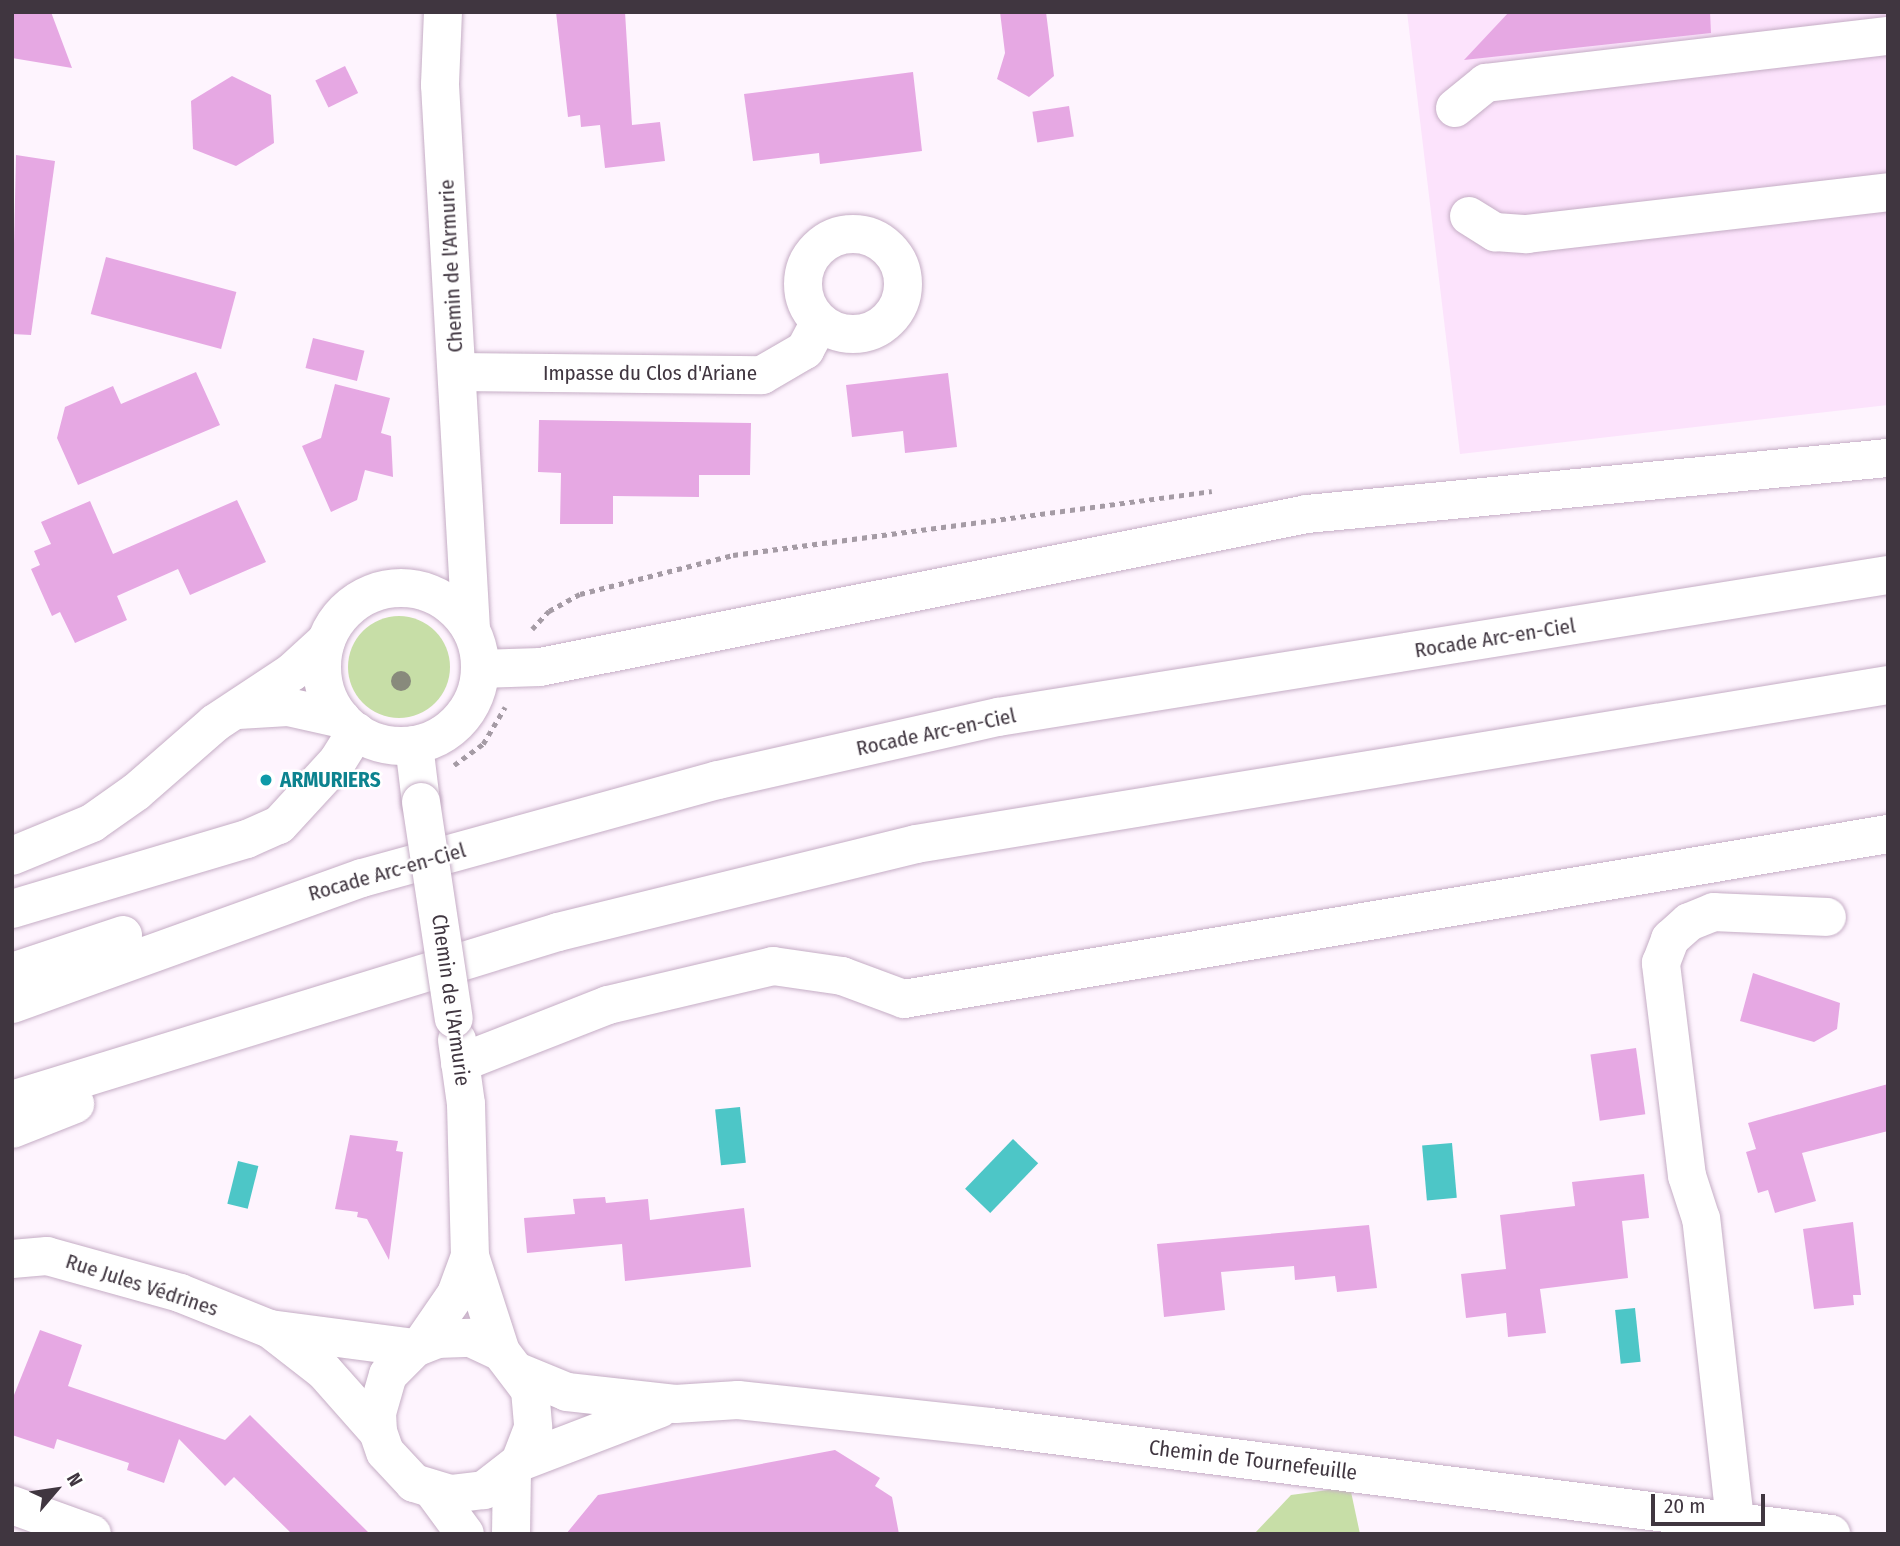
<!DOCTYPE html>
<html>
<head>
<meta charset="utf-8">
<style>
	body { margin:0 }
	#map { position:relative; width:1900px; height:1546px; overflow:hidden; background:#fef4fe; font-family:"Fira Sans Condensed",sans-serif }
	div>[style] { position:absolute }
	.built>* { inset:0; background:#fce3fc }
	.green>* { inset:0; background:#c7dea7 }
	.round { border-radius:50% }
	.water>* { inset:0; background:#4dc6c7; transform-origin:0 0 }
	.building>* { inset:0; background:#e6a8e3; transform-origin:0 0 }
	.path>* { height:4.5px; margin-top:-2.25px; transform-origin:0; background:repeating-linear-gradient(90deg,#a59ba5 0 5px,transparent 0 10px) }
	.roads { filter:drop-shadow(0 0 2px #c5adc5) drop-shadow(0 0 2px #c5adc5) }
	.minor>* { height:38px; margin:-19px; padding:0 19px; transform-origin:19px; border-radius:19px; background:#fff }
	.minor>.ring { margin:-19px; padding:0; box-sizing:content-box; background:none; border:38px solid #fff; border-radius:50% }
	.highway>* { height:38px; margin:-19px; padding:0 19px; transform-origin:19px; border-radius:19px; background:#fff }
	.bridges { filter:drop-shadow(0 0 2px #c5adc5) drop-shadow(0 0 2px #c5adc5) }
	.minor-bridge>* { height:38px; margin:-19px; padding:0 19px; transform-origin:19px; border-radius:19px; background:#fff }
	.trees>* { width:20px; height:20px; margin:-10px; border-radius:50%; background:#888a7c }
	.dots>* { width:19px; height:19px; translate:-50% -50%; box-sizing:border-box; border:4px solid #fff; border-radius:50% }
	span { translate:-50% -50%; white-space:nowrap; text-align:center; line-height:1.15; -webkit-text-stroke:5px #fff; paint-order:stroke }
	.street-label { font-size:21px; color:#403640 }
	.culture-label { font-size:21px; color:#0d838f; font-weight:700 }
	.left { translate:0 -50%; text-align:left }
	.frame { position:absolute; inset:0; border:14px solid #403640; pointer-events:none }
	.north { position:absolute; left:21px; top:1455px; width:70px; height:70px; -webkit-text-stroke:5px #fff; paint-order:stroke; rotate:61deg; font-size:19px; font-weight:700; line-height:28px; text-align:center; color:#403640 }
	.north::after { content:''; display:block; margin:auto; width:24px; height:32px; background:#403640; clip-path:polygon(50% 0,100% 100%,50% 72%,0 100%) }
	.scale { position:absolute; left:1651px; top:1494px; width:114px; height:32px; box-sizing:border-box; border:4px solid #403640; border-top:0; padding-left:9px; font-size:21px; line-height:24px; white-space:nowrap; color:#403640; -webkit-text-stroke:5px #fff; paint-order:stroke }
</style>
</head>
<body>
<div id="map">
	<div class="built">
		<i style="clip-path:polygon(1407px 12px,1888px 12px,1888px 405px,1460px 454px)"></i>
	</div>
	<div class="green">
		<i class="round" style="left:348px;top:616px;width:102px;height:102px"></i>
		<i style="clip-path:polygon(1350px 1487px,1360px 1534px,1254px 1534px,1291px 1495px)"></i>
	</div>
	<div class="water">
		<i style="left:740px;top:1107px;width:56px;height:25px;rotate:84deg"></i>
		<i style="left:1013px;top:1139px;width:35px;height:69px;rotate:44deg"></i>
		<i style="left:1452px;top:1143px;width:55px;height:30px;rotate:85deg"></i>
		<i style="left:238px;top:1161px;width:21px;height:44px;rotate:14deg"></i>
		<i style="left:1635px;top:1308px;width:54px;height:20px;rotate:84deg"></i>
	</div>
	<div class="building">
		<i style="clip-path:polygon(12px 12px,51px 12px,72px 68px,12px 58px)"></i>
		<i style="clip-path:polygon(556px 12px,625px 12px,632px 125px,660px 122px,665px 161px,605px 168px,600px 125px,581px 127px,580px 115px,568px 117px)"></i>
		<i style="clip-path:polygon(1000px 12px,1046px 12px,1054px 76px,1029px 97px,997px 79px,1005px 53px)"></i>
		<i style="clip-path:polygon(1509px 12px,1710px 12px,1711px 33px,1464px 60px)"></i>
		<i style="left:345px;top:66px;width:30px;height:33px;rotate:64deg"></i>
		<i style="clip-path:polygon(913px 72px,922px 151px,820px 164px,819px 153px,753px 161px,744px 94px)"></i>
		<i style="clip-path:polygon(232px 76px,271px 95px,274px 143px,236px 166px,193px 149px,191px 101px)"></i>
		<i style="left:1069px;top:106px;width:31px;height:37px;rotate:81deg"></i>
		<i style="clip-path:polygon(16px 155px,55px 161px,31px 335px,12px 334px)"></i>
		<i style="left:106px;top:257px;width:135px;height:59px;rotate:15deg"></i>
		<i style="left:313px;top:338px;width:53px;height:31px;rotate:14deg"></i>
		<i style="clip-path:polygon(196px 372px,220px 425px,78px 485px,57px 438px,65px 407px,113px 386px,121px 404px)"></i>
		<i style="clip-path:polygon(948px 373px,957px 447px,905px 453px,903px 431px,852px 437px,846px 385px)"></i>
		<i style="clip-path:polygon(335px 384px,390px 398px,381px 433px,391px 436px,393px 477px,365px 470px,357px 500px,331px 512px,302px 446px,321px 438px)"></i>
		<i style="clip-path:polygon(539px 420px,751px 423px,750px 475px,699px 475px,699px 497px,613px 496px,613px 524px,560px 524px,561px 473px,538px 472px)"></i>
		<i style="clip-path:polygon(237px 500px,266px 562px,190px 595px,178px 569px,117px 596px,127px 620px,75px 643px,60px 612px,52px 616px,31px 569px,40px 565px,34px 551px,51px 544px,41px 522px,90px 501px,113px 554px)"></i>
		<i style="clip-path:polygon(1753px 973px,1840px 1003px,1837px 1029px,1814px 1042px,1740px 1021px)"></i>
		<i style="left:1636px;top:1048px;width:67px;height:46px;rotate:82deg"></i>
		<i style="clip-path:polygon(1888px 1084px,1888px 1131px,1802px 1153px,1816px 1201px,1775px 1213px,1768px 1190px,1758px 1193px,1746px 1152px,1756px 1149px,1748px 1123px)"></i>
		<i style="clip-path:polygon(350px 1135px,398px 1141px,396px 1151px,403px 1152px,389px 1260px,367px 1219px,357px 1217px,358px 1212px,335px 1209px)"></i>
		<i style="clip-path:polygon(1644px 1174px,1649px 1218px,1622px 1221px,1628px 1278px,1540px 1289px,1546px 1333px,1508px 1337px,1506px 1313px,1466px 1318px,1461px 1274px,1506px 1269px,1500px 1215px,1575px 1206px,1572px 1182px)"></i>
		<i style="clip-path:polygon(605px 1197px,606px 1203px,648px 1199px,650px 1220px,744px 1208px,751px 1267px,625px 1281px,622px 1244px,527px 1253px,524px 1218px,575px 1214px,573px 1199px)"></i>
		<i style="clip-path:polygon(1853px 1222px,1861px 1295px,1853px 1295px,1854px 1305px,1814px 1309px,1803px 1229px)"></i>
		<i style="clip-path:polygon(1369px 1225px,1377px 1288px,1337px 1292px,1335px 1276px,1295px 1280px,1294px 1266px,1221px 1272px,1225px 1310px,1164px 1317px,1157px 1244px)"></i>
		<i style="clip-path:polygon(40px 1330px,82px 1345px,68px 1386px,225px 1440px,250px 1415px,370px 1534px,292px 1534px,234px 1477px,225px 1486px,179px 1439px,164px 1483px,127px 1470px,129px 1463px,57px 1439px,54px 1449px,12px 1435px,12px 1400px)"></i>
		<i style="clip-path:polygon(835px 1450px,880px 1478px,875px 1486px,892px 1497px,899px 1534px,566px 1534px,598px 1495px)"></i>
	</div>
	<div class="path">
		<i style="left:532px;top:629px;width:25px;rotate:-47deg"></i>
		<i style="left:549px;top:611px;width:35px;rotate:-29deg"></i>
		<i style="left:580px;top:594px;width:158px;rotate:-14.3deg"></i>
		<i style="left:733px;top:555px;width:483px;rotate:-7.6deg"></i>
		<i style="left:454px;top:765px;width:36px;rotate:-36deg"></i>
		<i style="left:483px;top:744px;width:43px;rotate:-59.3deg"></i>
	</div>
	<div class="roads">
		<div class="minor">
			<i style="left:443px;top:12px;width:73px;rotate:92.4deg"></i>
			<i style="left:440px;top:85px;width:545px;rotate:86.74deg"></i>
			<i style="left:1455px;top:108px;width:40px;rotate:-39deg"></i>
			<i style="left:1486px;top:83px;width:405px;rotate:-6.7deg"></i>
			<i style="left:1469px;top:216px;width:31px;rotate:32deg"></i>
			<i style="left:1495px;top:232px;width:32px;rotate:4deg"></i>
			<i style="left:1527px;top:234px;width:363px;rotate:-6.6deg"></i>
			<i class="ring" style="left:803px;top:234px;width:62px;height:62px"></i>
			<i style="left:457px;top:372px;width:305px;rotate:0.6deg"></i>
			<i style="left:762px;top:375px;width:50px;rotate:-30.2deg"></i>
			<i style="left:805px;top:350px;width:30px;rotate:-62deg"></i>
			<i class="ring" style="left:322px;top:588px;width:120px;height:120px"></i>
			<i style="left:480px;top:669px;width:60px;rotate:-1.9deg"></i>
			<i style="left:540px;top:667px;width:782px;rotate:-11.28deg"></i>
			<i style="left:1307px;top:514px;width:584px;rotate:-5.51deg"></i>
			<i style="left:238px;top:710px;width:50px;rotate:-3.4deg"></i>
			<i style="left:288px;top:707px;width:55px;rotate:12.5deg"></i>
			<i style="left:414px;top:745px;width:57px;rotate:83deg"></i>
			<i style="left:12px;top:856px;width:87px;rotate:-22.4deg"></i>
			<i style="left:92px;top:823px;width:54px;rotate:-35.2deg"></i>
			<i style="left:136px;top:792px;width:105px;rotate:-41.1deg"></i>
			<i style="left:215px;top:723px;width:92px;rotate:-33.5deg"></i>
			<i style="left:292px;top:672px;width:46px;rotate:-42.4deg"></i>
			<i style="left:12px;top:909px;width:245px;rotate:-16.6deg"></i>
			<i style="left:247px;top:839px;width:35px;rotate:-24deg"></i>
			<i style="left:279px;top:825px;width:86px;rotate:-47.4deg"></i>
			<i style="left:337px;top:762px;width:36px;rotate:-58deg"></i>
			<i style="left:457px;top:1040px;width:65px;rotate:82deg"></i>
			<i style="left:466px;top:1104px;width:152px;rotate:88.5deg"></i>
			<i style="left:470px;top:1256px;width:101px;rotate:72.1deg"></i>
			<i style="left:501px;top:1352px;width:48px;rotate:52.7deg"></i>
			<i style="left:530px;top:1390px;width:38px;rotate:85deg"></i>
			<i style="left:533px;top:1428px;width:36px;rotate:111deg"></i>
			<i style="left:520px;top:1462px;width:46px;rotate:142.1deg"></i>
			<i style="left:484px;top:1490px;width:34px;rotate:173deg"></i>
			<i style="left:450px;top:1494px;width:38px;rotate:-163deg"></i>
			<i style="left:414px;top:1483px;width:42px;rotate:-133.1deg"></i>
			<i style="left:385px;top:1452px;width:21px;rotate:-109deg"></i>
			<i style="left:378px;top:1432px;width:19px;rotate:-93deg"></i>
			<i style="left:377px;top:1413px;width:40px;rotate:-74deg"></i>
			<i style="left:388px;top:1375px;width:38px;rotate:-45deg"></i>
			<i style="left:415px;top:1348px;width:24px;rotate:-22deg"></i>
			<i style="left:437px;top:1339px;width:34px;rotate:-2deg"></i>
			<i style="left:471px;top:1338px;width:33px;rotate:25deg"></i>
			<i style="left:460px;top:1063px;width:159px;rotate:-21.4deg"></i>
			<i style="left:608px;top:1005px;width:170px;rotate:-13.3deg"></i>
			<i style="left:773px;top:966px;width:70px;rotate:8.2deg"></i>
			<i style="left:842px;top:976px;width:66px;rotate:20.4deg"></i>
			<i style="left:904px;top:999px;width:998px;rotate:-9.52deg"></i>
			<i style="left:12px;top:1259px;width:35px;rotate:-5deg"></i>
			<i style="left:47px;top:1256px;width:138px;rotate:15.5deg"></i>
			<i style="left:180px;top:1293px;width:97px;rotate:21.8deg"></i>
			<i style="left:270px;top:1329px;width:146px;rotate:7.5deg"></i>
			<i style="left:270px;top:1329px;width:68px;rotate:37.9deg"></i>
			<i style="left:324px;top:1371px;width:81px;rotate:48.5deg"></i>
			<i style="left:421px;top:1345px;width:62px;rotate:-55.5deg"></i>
			<i style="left:456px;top:1294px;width:40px;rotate:-69.8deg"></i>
			<i style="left:521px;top:1373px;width:50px;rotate:22.4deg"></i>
			<i style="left:567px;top:1392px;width:109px;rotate:6.3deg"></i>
			<i style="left:675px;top:1404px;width:63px;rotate:-3.6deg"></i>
			<i style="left:738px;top:1400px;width:253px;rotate:6.1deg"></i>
			<i style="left:990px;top:1427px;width:848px;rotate:7.25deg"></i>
			<i style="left:520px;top:1462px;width:149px;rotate:-20.9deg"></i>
			<i style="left:434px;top:1492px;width:52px;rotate:53.6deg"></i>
			<i style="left:12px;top:1505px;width:85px;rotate:19.9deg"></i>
			<i style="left:1735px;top:1520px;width:303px;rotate:-96.4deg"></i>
			<i style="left:1701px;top:1219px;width:45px;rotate:-108deg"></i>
			<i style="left:1687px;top:1176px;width:215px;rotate:-97deg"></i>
			<i style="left:1661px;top:963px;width:26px;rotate:-69deg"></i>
			<i style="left:1670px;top:939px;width:25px;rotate:-42deg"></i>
			<i style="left:1689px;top:922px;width:27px;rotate:-22deg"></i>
			<i style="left:1714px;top:912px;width:113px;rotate:2.5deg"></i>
			<i style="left:511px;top:1534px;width:63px;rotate:-89.1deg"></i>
		</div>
		<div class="highway">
			<i style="left:12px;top:972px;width:117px;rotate:-18.4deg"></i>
			<i style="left:12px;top:1004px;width:372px;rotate:-19.8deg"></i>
			<i style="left:362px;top:878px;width:369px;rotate:-15.4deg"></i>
			<i style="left:718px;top:780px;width:287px;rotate:-12.7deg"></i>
			<i style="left:998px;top:717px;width:901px;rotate:-9.07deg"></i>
			<i style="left:12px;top:1100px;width:571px;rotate:-17.1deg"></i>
			<i style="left:558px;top:932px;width:369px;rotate:-13.8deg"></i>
			<i style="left:916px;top:844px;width:985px;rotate:-9.29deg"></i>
			<i style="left:12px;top:1129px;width:68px;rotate:-21.6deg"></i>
		</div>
	</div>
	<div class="bridges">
		<div class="minor-bridge">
			<i style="left:421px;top:802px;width:219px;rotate:81.4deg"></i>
		</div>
	</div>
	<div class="trees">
		<i style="left:401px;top:681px"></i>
	</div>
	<div class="dots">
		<i style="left:266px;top:780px;background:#0f9aa8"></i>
	</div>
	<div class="street-label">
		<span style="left:451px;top:266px;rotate:-93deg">Chemin de l'Armurie</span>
		<span style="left:650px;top:373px">Impasse du Clos d'Ariane</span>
		<span style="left:1495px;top:638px;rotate:-9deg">Rocade Arc-en-Ciel</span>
		<span style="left:936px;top:732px;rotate:-12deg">Rocade Arc-en-Ciel</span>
		<span style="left:387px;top:872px;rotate:-16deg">Rocade Arc-en-Ciel</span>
		<span style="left:451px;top:1000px;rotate:82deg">Chemin de l'Armurie</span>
		<span style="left:142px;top:1285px;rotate:18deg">Rue Jules Védrines</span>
		<span style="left:1253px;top:1460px;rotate:7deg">Chemin de Tournefeuille</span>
	</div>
	<div class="culture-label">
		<span class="left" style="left:280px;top:780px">ARMURIERS</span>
	</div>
	<div class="frame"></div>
	<div class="north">N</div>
	<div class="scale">20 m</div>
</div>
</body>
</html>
